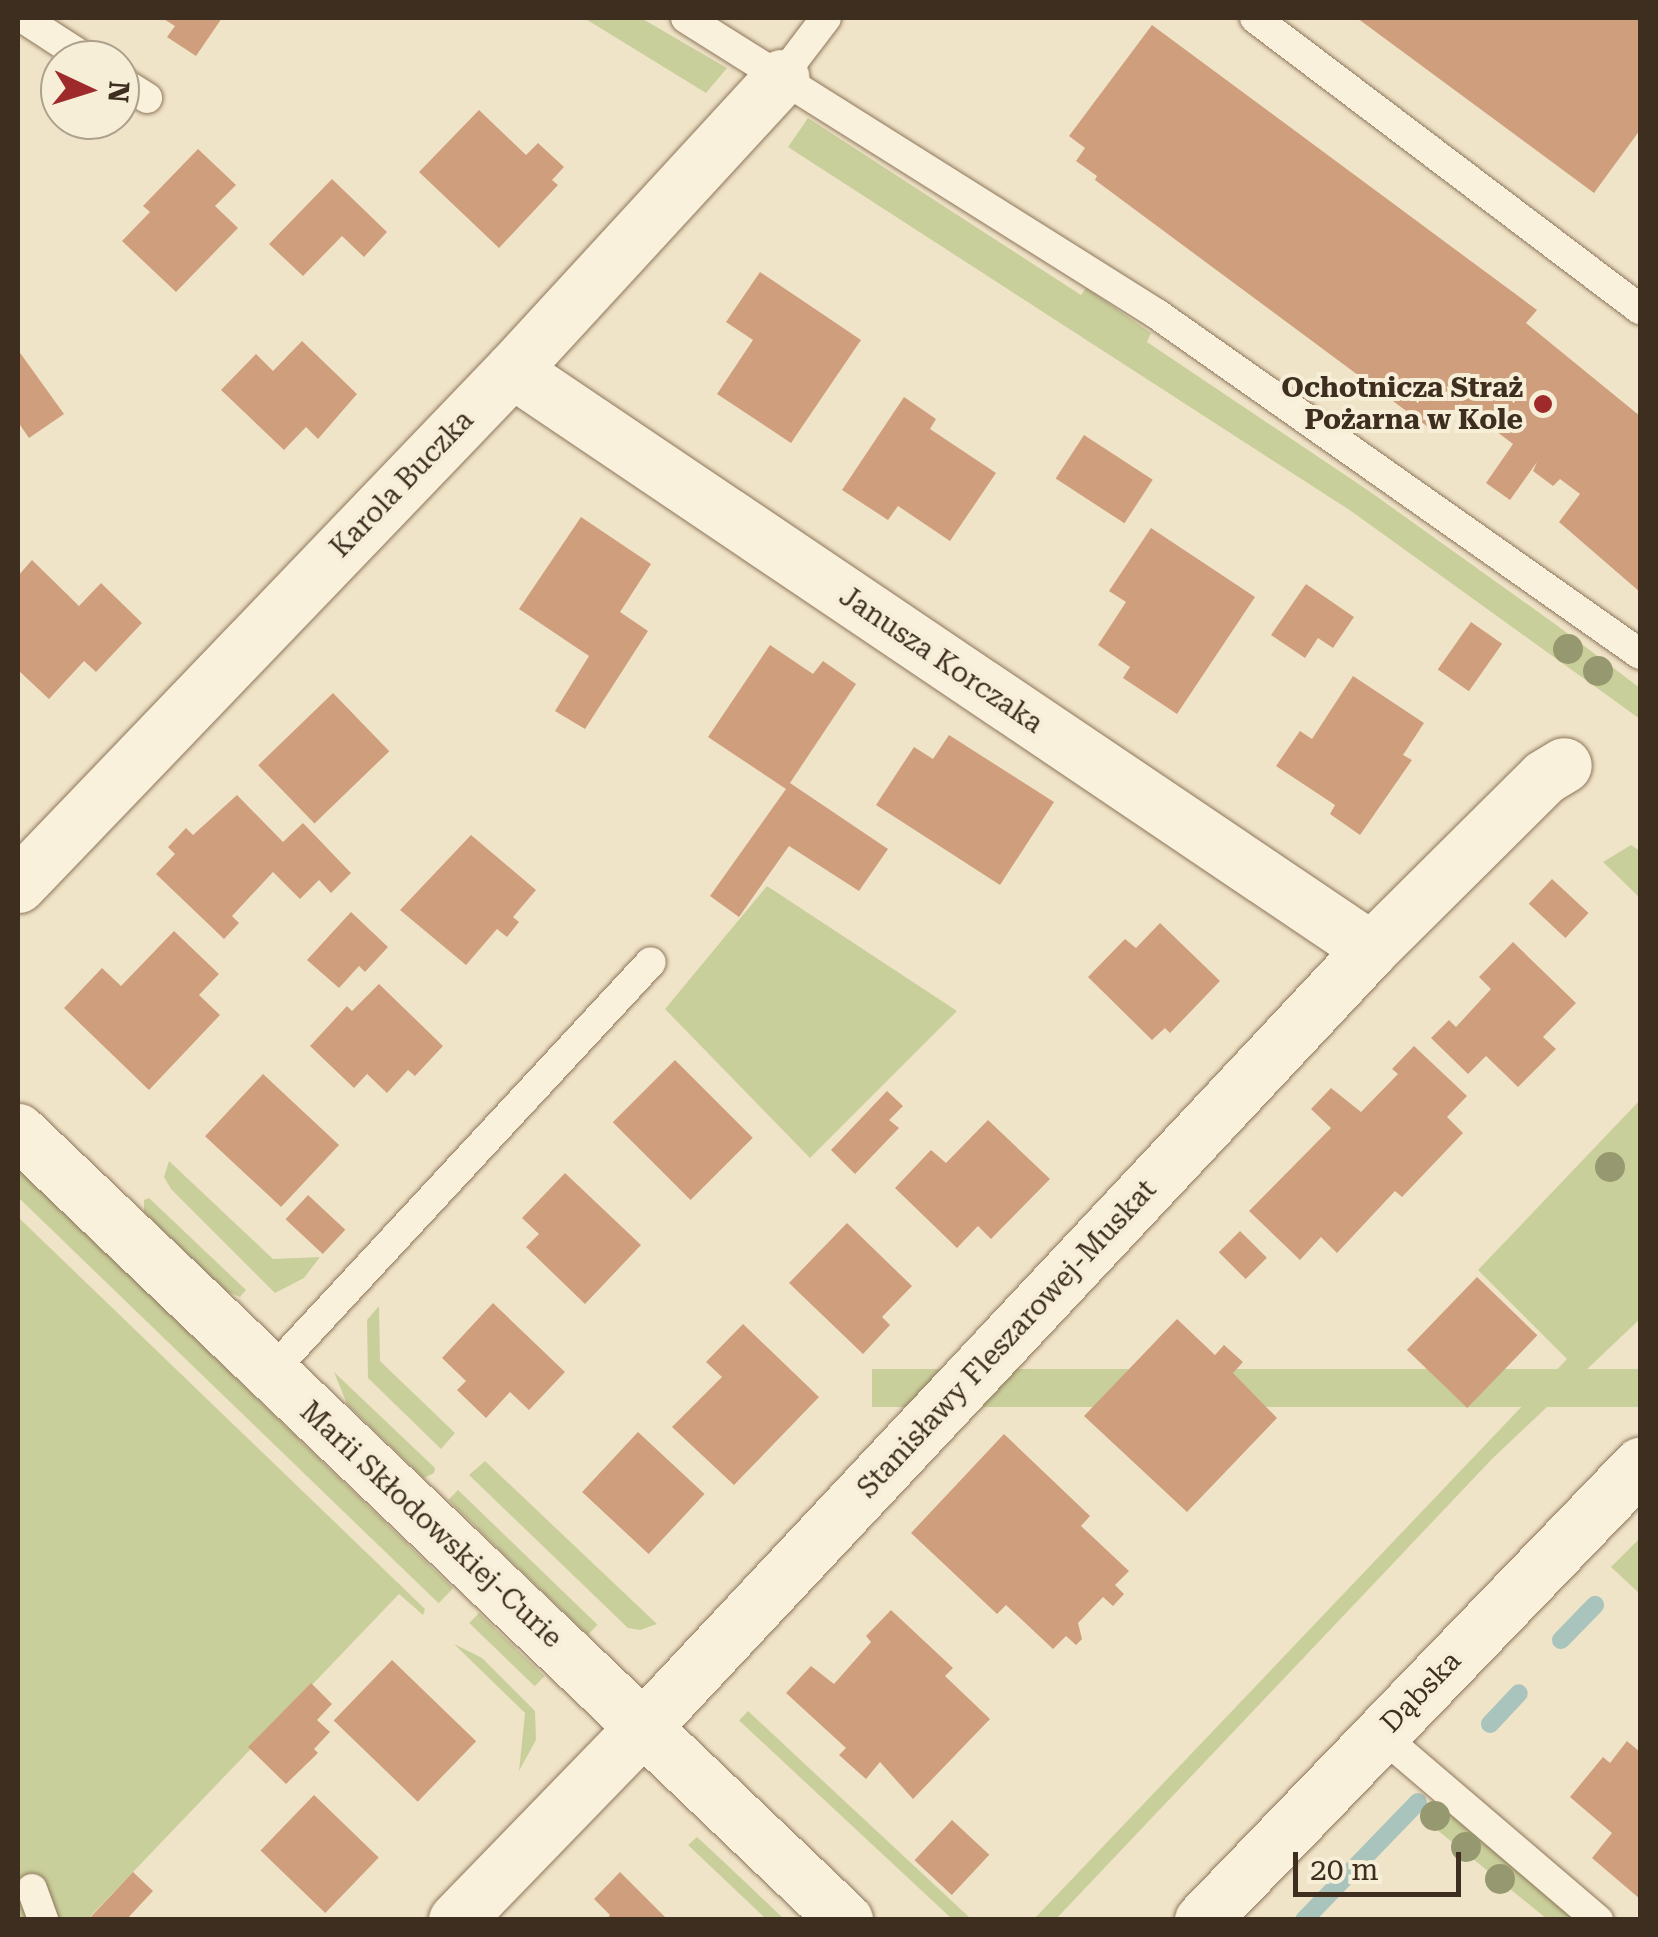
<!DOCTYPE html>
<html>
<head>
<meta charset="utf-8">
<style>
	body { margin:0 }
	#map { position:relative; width:1658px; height:1937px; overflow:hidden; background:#f0e4c8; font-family:"Roboto Serif",serif }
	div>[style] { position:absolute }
	.green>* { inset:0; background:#c9cf9b; transform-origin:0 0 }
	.stream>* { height:18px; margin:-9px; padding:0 9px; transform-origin:9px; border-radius:9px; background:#a9c4bc }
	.building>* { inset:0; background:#cf9f7d; transform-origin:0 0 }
	.roads { filter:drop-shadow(0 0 2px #8d765c) drop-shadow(0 0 2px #8d765c) }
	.lane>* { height:30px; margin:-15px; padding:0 15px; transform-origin:15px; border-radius:15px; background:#faf1dc }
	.street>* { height:55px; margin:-27.5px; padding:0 27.5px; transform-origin:27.5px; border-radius:27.5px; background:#faf1dc }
	.secondary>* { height:55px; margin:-27.5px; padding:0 27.5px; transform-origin:27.5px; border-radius:27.5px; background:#faf1dc }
	.trees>* { width:30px; height:30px; margin:-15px; border-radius:50%; background:#96986f }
	.dots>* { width:28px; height:28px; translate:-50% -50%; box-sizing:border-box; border:5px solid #f7eed8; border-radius:50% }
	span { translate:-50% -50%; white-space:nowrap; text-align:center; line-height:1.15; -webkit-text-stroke:8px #f7eed8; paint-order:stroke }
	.poi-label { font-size:28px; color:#3d2e20; font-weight:700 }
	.right { translate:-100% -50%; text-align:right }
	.street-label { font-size:28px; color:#3d2e20 }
	.frame { position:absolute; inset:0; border:20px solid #3d2e20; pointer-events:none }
	.north { position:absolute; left:40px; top:40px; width:100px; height:100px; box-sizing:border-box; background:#f7eed8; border:2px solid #ada18e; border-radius:50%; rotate:94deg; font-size:28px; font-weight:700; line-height:40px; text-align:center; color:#3d2e20 }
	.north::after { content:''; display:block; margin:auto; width:35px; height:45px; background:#9e2a2b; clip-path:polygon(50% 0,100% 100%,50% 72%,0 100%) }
	.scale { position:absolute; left:1293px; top:1852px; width:168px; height:45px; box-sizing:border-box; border:5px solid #3d2e20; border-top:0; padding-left:12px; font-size:30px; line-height:35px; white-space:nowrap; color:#3d2e20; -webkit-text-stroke:8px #f7eed8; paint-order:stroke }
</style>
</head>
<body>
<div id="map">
	<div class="green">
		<i style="clip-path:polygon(584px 18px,641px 18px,727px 68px,706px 93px)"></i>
		<i style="clip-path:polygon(808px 118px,1081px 295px,1086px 288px,1151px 333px,1147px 342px,1369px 491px,1555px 624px,1640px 688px,1640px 719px,1351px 511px,788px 147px)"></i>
		<i style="clip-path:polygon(1631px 845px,1640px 851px,1640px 898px,1603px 862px)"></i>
		<i style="clip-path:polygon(767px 886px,957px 1011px,810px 1158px,665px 1009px)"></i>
		<i style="clip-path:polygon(1640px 1100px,1640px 1319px,1492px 1459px,1056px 1919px,1034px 1919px,1567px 1359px,1478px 1270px)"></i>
		<i style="clip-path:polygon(169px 1161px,273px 1259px,320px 1257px,304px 1278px,275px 1293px,171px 1189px,164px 1177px)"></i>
		<i style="left:18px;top:1168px;width:605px;height:21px;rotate:44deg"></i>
		<i style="clip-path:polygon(149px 1198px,246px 1290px,240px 1297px,226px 1291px,144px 1212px,144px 1200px)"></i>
		<i style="clip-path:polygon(18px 1217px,425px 1609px,423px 1615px,399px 1594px,88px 1919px,18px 1918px)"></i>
		<i style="clip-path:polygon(379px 1306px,380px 1361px,455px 1433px,441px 1449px,368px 1378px,367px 1320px)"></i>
		<i style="left:1640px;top:1369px;width:38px;height:768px;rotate:90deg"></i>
		<i style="clip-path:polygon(334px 1372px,435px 1468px,434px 1473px,424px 1478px,347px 1404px)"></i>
		<i style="clip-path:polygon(485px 1461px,657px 1624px,640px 1630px,628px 1628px,469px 1475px)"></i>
		<i style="left:458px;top:1490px;width:194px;height:14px;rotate:44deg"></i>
		<i style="clip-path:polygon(1640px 1538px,1640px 1594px,1611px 1567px)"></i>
		<i style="left:479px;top:1613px;width:91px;height:14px;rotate:44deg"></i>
		<i style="clip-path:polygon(454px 1644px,482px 1658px,535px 1711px,536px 1740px,519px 1771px,525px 1713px)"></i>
		<i style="left:748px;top:1711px;width:304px;height:13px;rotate:43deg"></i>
		<i style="clip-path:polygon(1444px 1800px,1576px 1919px,1547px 1919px,1420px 1816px)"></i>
		<i style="clip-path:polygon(697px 1837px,724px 1862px,784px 1919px,766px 1919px,688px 1845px)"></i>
	</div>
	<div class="stream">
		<i style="left:1561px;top:1640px;width:49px;rotate:-45.8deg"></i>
		<i style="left:1490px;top:1724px;width:42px;rotate:-46.9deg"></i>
		<i style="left:1304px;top:1920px;width:164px;rotate:-46deg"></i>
	</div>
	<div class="building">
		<i style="clip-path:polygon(162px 18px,222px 18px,196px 56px,167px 37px,175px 26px)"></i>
		<i style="clip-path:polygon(1357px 18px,1640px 18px,1640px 130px,1594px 193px)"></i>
		<i style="clip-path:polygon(1152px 25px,1537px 310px,1526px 323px,1640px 416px,1640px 592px,1559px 522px,1580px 494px,1560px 479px,1553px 486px,1533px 471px,1537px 462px,1510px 500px,1486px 483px,1513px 444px,1460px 404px,1436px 433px,1095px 180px,1097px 176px,1076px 161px,1085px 148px,1069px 136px)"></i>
		<i style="clip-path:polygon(479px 110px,526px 155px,538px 143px,564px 167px,552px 180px,558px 185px,499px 248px,419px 172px)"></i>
		<i style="clip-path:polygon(198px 149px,236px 185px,215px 206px,238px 228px,176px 292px,122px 241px,150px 212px,143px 206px)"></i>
		<i style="clip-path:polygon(332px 179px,387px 232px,364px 257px,342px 236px,303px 276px,269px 244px)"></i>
		<i style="clip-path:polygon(760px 272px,861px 340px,791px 443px,717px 394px,753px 340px,726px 322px)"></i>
		<i style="clip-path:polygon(302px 341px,357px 394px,318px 439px,306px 427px,284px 450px,221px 390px,256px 354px,273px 371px)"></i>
		<i style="clip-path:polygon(18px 350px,64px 414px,29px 438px,18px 422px)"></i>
		<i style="clip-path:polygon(904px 397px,936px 419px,930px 429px,996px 473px,950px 541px,898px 506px,888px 520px,842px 490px)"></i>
		<i style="left:1084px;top:435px;width:82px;height:52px;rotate:33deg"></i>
		<i style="clip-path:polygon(581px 517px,651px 564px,620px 612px,648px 631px,585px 729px,555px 711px,589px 656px,519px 609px)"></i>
		<i style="clip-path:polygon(1151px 528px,1255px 597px,1177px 714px,1123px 678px,1130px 667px,1098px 645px,1126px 602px,1109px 591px)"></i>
		<i style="clip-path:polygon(32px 560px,79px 606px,101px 583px,142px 623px,96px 672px,84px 661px,49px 699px,18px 670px,18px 576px)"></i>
		<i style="clip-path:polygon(1306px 584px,1354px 617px,1333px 648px,1318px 638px,1305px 658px,1271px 635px)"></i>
		<i style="left:1471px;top:622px;width:38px;height:58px;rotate:35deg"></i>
		<i style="clip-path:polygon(770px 645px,813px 674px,823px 661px,856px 684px,790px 783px,888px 849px,859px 891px,789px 846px,739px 917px,710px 896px,786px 789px,708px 737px)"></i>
		<i style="clip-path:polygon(1353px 676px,1424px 723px,1403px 755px,1412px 760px,1360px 835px,1330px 814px,1335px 805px,1276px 766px,1300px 731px,1312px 739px)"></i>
		<i style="left:333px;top:693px;width:81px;height:104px;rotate:46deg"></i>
		<i style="clip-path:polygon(949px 735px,1054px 802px,1000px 885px,876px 805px,914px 747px,933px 759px)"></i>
		<i style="clip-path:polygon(237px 795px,283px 842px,303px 823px,351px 873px,331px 893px,319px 880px,300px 899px,273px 872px,232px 916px,239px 923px,224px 939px,156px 874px,175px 854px,168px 847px,186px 828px,193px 835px)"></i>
		<i style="clip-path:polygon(471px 835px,536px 890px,513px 917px,519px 922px,507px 937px,497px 929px,466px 965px,400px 910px)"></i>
		<i style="left:1552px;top:879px;width:50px;height:34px;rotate:43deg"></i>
		<i style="clip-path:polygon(351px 912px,388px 947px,365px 972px,359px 966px,339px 988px,307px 960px)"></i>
		<i style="clip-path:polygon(1160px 923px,1220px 981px,1170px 1033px,1165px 1028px,1152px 1040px,1088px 977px,1125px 939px,1136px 948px)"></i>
		<i style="clip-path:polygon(174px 931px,219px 974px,199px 995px,220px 1015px,149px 1090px,64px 1008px,102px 968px,121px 986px)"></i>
		<i style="clip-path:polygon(1513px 942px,1576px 1003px,1543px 1037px,1556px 1049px,1518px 1087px,1486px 1056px,1468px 1074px,1431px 1038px,1449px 1020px,1456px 1027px,1491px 989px,1479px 977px)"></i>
		<i style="clip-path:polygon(379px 984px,443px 1046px,415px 1076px,408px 1070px,387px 1093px,367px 1074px,354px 1088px,310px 1046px,347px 1006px,352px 1011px)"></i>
		<i style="clip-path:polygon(1414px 1046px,1467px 1096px,1447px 1117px,1463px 1133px,1402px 1197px,1395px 1191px,1337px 1253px,1321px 1237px,1300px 1260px,1249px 1211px,1331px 1128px,1311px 1109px,1331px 1088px,1361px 1112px,1398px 1074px,1392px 1069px)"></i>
		<i style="left:675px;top:1060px;width:110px;height:88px;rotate:45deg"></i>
		<i style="left:263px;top:1074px;width:104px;height:85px;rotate:43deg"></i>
		<i style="clip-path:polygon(887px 1091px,903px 1106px,889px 1120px,899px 1128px,855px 1174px,831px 1150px)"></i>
		<i style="clip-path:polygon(988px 1120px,1050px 1179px,991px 1239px,978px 1226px,957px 1248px,895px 1188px,931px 1150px,946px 1163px)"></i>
		<i style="clip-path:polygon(565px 1173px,641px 1245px,585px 1304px,526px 1247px,539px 1234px,522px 1218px)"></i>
		<i style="left:308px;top:1195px;width:51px;height:33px;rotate:43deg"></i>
		<i style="clip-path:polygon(847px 1223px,912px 1286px,882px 1317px,890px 1325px,863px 1354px,789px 1283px)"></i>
		<i style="left:1240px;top:1231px;width:38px;height:30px;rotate:45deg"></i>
		<i style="left:1477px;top:1277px;width:84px;height:101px;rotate:44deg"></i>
		<i style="clip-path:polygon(493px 1303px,565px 1372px,529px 1410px,510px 1392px,486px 1418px,457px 1390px,466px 1381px,442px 1358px)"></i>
		<i style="clip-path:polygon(1177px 1319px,1215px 1355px,1224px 1345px,1243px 1362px,1233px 1373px,1277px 1418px,1187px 1512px,1084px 1416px)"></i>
		<i style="clip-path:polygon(743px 1324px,819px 1397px,734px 1485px,672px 1427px,722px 1377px,706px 1362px)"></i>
		<i style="left:638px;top:1432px;width:91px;height:82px;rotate:43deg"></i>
		<i style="clip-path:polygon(1004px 1434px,1090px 1516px,1081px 1526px,1129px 1571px,1115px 1585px,1124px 1594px,1113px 1606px,1103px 1597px,1078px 1623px,1082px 1639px,1076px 1645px,1066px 1636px,1053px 1649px,1006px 1605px,997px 1614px,911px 1533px)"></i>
		<i style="clip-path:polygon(891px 1610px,953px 1668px,945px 1676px,990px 1719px,913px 1799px,880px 1762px,866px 1779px,839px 1755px,846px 1748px,786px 1693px,811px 1666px,834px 1684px,871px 1642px,866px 1636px)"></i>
		<i style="left:392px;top:1660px;width:117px;height:84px;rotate:44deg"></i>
		<i style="clip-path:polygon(311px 1683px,332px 1704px,317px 1720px,330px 1732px,314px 1749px,318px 1753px,286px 1784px,248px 1747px)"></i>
		<i style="clip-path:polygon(1627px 1741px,1640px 1752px,1640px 1899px,1592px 1858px,1612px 1833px,1570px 1797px,1603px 1757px,1610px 1763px)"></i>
		<i style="left:314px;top:1795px;width:90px;height:77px;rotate:44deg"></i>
		<i style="left:952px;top:1820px;width:51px;height:55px;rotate:43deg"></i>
		<i style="clip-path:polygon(133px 1872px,153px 1891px,126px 1920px,88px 1920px)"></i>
		<i style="clip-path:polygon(620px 1872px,668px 1920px,606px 1920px,610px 1915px,594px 1899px)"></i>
	</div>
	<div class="roads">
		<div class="lane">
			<i style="left:23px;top:18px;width:77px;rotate:32.9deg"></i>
			<i style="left:686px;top:18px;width:556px;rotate:32.15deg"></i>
			<i style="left:1157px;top:314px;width:591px;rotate:35.14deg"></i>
			<i style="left:1255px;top:18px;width:483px;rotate:37.1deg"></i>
			<i style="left:781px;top:77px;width:74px;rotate:-52.7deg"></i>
			<i style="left:120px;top:81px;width:32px;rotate:32deg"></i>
			<i style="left:270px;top:1373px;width:560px;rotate:-47.17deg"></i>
			<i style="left:1380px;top:1734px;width:287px;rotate:40.5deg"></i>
			<i style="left:32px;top:1889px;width:33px;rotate:70deg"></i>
		</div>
		<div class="street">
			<i style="left:512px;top:370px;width:1036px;rotate:33.98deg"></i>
			<i style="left:18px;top:885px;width:714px;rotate:-46.19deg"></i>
			<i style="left:512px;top:370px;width:398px;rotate:-47.4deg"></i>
			<i style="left:456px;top:1920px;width:270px;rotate:-45.9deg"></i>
			<i style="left:644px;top:1726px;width:1064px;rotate:-46.9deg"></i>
			<i style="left:1371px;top:949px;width:244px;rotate:-44.8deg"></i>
			<i style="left:1544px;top:777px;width:23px;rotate:-31deg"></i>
		</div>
		<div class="secondary">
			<i style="left:18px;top:1131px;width:1143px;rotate:43.65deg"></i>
			<i style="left:1202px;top:1920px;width:632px;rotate:-46.09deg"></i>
		</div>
	</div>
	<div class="trees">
		<i style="left:1568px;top:649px"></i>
		<i style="left:1598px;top:671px"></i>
		<i style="left:1610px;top:1167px"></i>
		<i style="left:1435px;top:1816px"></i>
		<i style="left:1466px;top:1847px"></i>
		<i style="left:1500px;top:1879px"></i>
	</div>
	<div class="dots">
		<i style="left:1543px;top:404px;background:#9e2a2b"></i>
	</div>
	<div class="poi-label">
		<span class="right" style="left:1523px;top:404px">Ochotnicza Straż<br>Pożarna w Kole</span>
	</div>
	<div class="street-label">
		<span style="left:402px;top:484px;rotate:-46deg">Karola Buczka</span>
		<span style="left:941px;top:660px;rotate:34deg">Janusza Korczaka</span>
		<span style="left:1007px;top:1339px;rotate:-47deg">Stanisławy Fleszarowej-Muskat</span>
		<span style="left:431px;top:1525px;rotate:43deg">Marii Skłodowskiej-Curie</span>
		<span style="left:1421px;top:1692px;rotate:-46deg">Dąbska</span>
	</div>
	<div class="frame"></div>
	<div class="north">N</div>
	<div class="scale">20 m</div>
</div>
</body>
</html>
